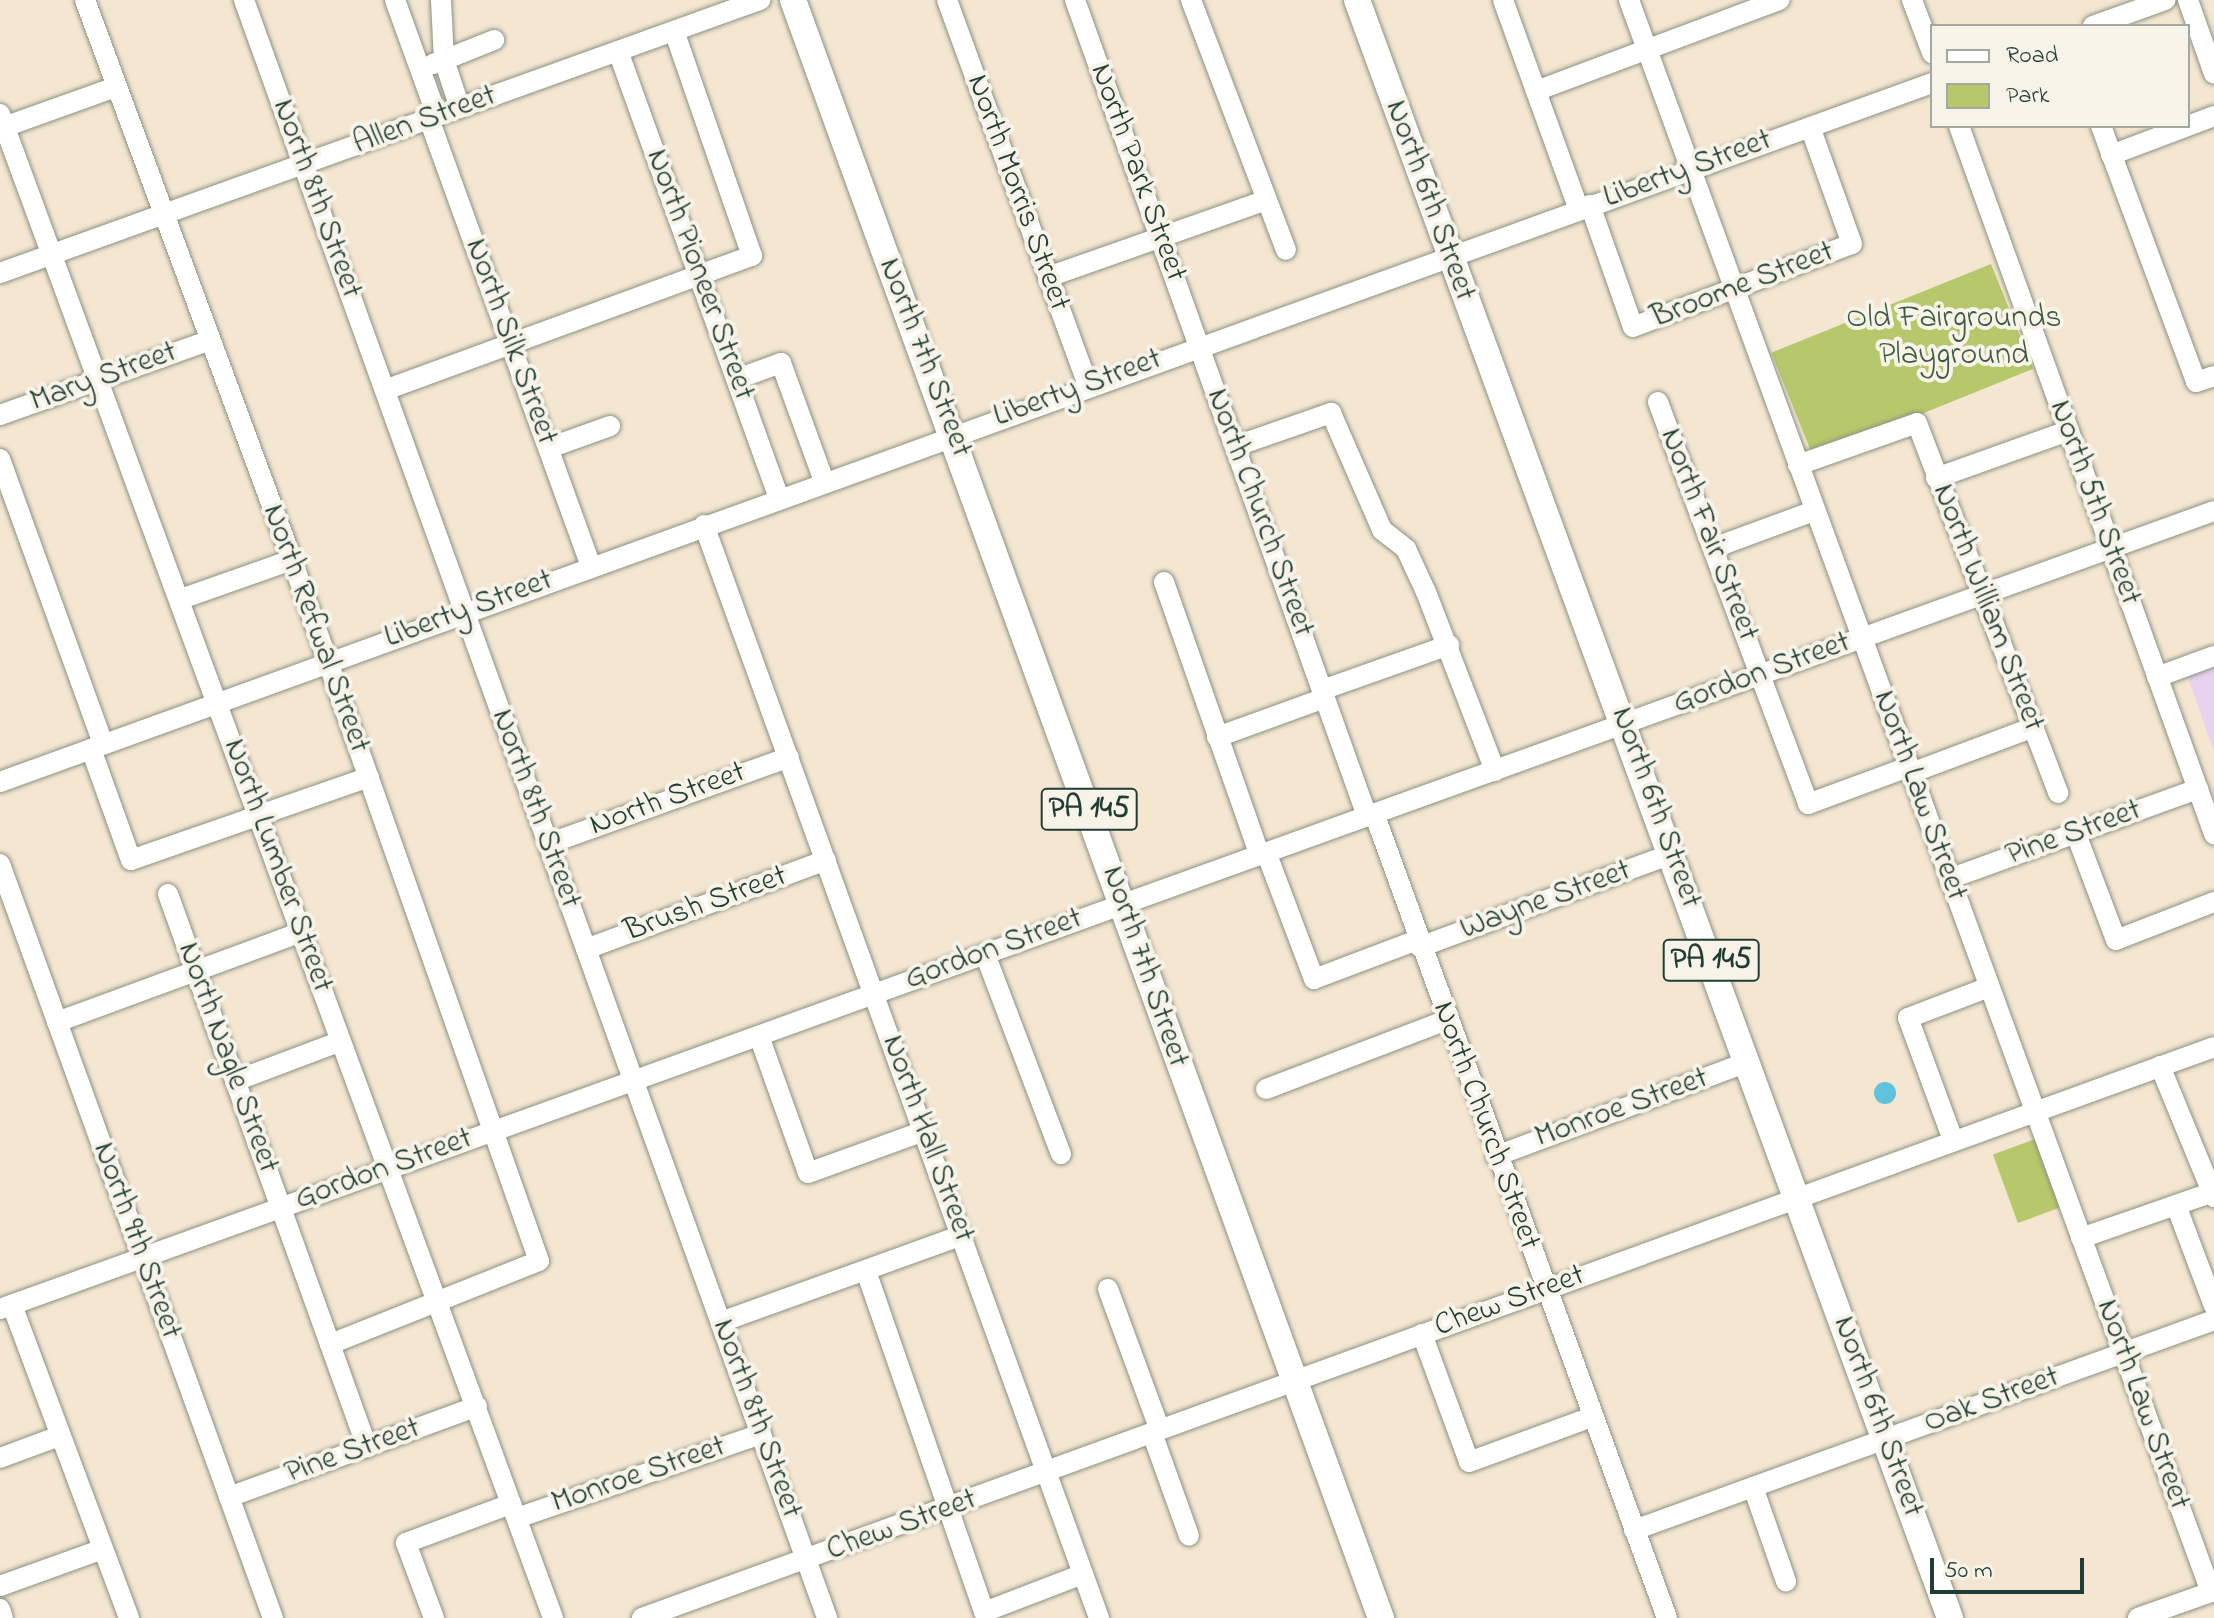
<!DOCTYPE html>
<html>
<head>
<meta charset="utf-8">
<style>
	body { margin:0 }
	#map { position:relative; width:2214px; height:1618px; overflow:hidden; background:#f4e6d1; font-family:"Indie Flower",sans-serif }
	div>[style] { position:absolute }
	.built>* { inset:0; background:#e7d2ef }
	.green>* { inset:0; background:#b6c86b; transform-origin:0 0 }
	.water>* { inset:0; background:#60c3de }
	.round { border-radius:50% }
	.roads { filter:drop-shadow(0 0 2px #8a9282) drop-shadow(0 0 2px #8a9282) }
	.minor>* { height:20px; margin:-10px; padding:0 10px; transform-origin:10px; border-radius:10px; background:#fff }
	.major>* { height:26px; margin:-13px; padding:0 13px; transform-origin:13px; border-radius:13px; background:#fff }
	span { translate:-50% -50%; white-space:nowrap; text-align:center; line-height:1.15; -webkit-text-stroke:8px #f7f3e8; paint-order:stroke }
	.shield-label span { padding:2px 6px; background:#f7f3e8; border:2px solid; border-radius:6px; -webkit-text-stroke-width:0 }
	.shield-label { font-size:30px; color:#1f3d34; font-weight:700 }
	.street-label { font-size:32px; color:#1f3d34 }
	.park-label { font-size:32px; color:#3d593f }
	.legend { position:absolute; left:1930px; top:24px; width:260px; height:104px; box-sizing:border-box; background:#f7f3e8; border:2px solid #a1aaa0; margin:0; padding:10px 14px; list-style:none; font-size:24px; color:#1f3d34 }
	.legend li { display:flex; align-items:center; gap:16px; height:40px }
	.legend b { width:40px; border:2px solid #a1aaa0 }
	.scale { position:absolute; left:1930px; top:1558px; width:154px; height:36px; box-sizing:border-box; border:4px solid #1f3d34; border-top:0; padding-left:10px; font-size:24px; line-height:28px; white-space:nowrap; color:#1f3d34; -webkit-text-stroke:6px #f7f3e8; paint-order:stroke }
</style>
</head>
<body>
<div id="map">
	<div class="built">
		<i style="clip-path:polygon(2214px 665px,2214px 751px,2187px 675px)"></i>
	</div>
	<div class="green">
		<i style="left:1991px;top:264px;width:113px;height:237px;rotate:68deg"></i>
		<i style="left:2038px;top:1138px;width:73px;height:48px;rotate:70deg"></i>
	</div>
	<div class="water">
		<i class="round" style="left:1874px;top:1082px;width:22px;height:22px"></i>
	</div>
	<div class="roads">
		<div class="minor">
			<i style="left:85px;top:0;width:597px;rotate:69.71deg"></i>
			<i style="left:292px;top:560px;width:743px;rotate:70.59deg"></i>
			<i style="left:539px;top:1261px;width:225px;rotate:158.3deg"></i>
			<i style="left:244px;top:0;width:1720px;rotate:70.18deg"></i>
			<i style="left:395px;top:0;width:123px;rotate:70.1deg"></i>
			<i style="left:947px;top:0;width:411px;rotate:69.9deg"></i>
			<i style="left:1075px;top:0;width:867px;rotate:70.31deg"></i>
			<i style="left:1191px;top:0;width:267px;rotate:69.2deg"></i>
			<i style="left:1503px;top:0;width:223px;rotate:70.1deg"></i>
			<i style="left:1629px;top:0;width:1695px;rotate:69.92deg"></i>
			<i style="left:1912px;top:0;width:57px;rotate:69.3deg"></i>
			<i style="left:2188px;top:0;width:78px;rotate:70.6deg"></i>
			<i style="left:2093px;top:26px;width:77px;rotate:-19.9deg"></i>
			<i style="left:618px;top:51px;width:475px;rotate:70.2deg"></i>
			<i style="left:433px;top:64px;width:12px;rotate:-20deg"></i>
			<i style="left:444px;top:60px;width:60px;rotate:-92.9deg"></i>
			<i style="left:1536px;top:91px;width:260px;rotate:-20.5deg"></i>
			<i style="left:460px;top:108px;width:51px;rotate:-108.4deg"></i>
			<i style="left:444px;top:60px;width:54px;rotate:-21.8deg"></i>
			<i style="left:0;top:114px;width:1602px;rotate:69.81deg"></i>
			<i style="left:429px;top:119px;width:475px;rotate:70.1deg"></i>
			<i style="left:1959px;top:126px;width:753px;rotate:70.19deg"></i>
			<i style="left:2101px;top:126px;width:273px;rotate:69.6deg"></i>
			<i style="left:2196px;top:382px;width:19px;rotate:-18deg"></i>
			<i style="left:4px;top:127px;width:119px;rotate:-19.7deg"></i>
			<i style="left:2111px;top:155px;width:110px;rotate:-20.7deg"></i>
			<i style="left:1590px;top:205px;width:129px;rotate:70.6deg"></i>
			<i style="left:1633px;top:327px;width:234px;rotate:-20.8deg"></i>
			<i style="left:1852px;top:244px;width:124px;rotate:-109.7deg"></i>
			<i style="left:0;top:273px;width:808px;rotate:-19.76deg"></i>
			<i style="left:1048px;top:277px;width:232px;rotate:-19.4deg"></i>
			<i style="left:737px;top:379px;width:47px;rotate:-20deg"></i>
			<i style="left:781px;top:363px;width:126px;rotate:70deg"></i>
			<i style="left:385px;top:390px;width:391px;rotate:-20.1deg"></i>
			<i style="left:752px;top:256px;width:238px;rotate:-109.1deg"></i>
			<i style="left:1658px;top:402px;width:429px;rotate:69.5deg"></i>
			<i style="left:1808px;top:804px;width:107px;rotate:-20.3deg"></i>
			<i style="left:0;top:415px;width:221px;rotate:-19.6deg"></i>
			<i style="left:1236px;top:446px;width:101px;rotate:-19.2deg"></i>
			<i style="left:1331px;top:413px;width:128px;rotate:66.4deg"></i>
			<i style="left:1382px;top:530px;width:31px;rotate:38deg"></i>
			<i style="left:1406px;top:549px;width:47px;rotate:65.1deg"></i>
			<i style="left:1426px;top:592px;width:192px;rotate:68.9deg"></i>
			<i style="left:549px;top:448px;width:65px;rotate:-19.8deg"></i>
			<i style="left:0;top:459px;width:303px;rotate:70.1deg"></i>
			<i style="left:1798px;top:465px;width:126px;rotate:-19.4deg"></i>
			<i style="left:1917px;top:423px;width:396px;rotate:69.1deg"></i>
			<i style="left:1936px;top:478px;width:140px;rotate:-19.6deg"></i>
			<i style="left:704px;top:525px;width:1162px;rotate:70.13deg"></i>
			<i style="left:1716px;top:547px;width:104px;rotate:-20.2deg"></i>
			<i style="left:1164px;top:582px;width:288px;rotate:70.7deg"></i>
			<i style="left:181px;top:599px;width:118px;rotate:-19.4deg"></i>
			<i style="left:2157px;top:677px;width:61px;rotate:-20.2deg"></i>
			<i style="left:1322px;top:690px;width:135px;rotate:-19.5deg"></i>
			<i style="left:1217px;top:737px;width:115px;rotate:-19.9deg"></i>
			<i style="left:91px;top:749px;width:118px;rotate:70.2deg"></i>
			<i style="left:131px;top:860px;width:252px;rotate:-19.2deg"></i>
			<i style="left:1911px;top:773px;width:131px;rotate:-20.5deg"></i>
			<i style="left:0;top:782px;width:2055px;rotate:-19.89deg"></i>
			<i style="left:1374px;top:813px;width:857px;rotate:70deg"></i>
			<i style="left:2076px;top:834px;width:113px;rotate:69.3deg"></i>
			<i style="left:2116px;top:940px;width:105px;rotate:-21.2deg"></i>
			<i style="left:548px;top:844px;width:256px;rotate:-19.8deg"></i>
			<i style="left:1266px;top:852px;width:136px;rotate:69.3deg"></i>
			<i style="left:1314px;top:979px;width:110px;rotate:-20.7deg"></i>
			<i style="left:0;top:864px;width:802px;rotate:70.1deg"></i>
			<i style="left:1949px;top:879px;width:265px;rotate:-19.9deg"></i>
			<i style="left:168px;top:894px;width:588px;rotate:70.21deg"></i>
			<i style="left:1420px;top:947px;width:269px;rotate:-20.3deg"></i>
			<i style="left:586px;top:949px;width:256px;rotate:-20.3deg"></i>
			<i style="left:985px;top:954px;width:214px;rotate:69.2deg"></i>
			<i style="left:57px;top:1022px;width:260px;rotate:-20.2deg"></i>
			<i style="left:759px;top:1036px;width:145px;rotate:70.3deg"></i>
			<i style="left:808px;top:1173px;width:123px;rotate:-19.9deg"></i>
			<i style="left:2160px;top:1066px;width:142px;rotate:67.6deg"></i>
			<i style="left:235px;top:1081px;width:111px;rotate:-20.6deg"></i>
			<i style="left:1266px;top:1089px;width:194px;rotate:-20.9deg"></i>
			<i style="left:1953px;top:1140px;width:130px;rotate:-110.2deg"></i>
			<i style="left:1908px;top:1018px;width:87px;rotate:-20.9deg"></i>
			<i style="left:1496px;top:1156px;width:269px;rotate:-20.5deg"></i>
			<i style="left:2176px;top:1205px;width:108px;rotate:69.4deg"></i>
			<i style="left:2081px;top:1238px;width:137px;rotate:-19.2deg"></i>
			<i style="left:866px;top:1271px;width:361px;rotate:70.9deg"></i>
			<i style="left:984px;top:1612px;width:106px;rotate:-21deg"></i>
			<i style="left:1108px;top:1289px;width:150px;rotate:69.8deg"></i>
			<i style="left:12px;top:1305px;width:334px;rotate:69.5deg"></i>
			<i style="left:0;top:1309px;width:2353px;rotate:-19.82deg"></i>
			<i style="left:721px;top:1322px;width:256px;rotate:-19.8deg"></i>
			<i style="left:1422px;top:1334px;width:136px;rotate:69.8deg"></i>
			<i style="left:1469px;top:1462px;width:131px;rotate:-20.1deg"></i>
			<i style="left:1152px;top:1433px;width:109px;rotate:70.2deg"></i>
			<i style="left:0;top:1458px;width:63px;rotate:-20.4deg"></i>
			<i style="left:1753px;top:1487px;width:100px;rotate:70.7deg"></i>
			<i style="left:229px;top:1497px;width:264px;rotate:-20.1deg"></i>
			<i style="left:517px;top:1518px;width:258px;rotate:-19deg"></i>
			<i style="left:1634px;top:1530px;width:617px;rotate:-19.9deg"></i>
			<i style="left:0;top:1586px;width:109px;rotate:-19.8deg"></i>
			<i style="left:0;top:1609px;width:9px;rotate:72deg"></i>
			<i style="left:434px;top:1618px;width:80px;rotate:-110.5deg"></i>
			<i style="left:406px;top:1543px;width:112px;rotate:-20.4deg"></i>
			<i style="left:642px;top:1618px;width:1672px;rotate:-19.96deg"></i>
			<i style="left:2138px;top:1618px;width:81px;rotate:-19.6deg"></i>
		</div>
		<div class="major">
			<i style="left:793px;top:0;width:1722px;rotate:70.03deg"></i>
			<i style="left:1357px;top:0;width:1723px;rotate:69.87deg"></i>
		</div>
	</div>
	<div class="shield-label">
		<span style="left:1089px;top:809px">PA 145</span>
		<span style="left:1711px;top:960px">PA 145</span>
	</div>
	<div class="street-label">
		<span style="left:425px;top:121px;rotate:-20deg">Allen Street</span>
		<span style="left:1688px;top:170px;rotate:-20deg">Liberty Street</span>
		<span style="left:1137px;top:173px;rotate:70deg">North Park Street</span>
		<span style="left:1017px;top:193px;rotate:70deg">North Morris Street</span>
		<span style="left:316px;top:199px;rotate:70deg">North 8th Street</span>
		<span style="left:1429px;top:201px;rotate:70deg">North 6th Street</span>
		<span style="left:699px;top:275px;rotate:70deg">North Pioneer Street</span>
		<span style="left:1743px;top:286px;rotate:-21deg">Broome Street</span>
		<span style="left:510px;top:342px;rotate:70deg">North Silk Street</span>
		<span style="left:924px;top:358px;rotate:69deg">North 7th Street</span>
		<span style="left:104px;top:378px;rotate:-20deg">Mary Street</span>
		<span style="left:1078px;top:389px;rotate:-20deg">Liberty Street</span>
		<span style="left:2094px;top:503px;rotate:70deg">North 5th Street</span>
		<span style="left:1259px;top:513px;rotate:70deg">North Church Street</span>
		<span style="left:1708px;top:535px;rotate:69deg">North Fair Street</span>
		<span style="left:1987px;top:608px;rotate:69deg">North William Street</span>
		<span style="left:469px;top:610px;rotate:-20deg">Liberty Street</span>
		<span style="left:315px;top:629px;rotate:70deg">North Refwal Street</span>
		<span style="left:1762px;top:674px;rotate:-20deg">Gordon Street</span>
		<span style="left:1919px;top:796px;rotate:70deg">North Law Street</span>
		<span style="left:668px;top:800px;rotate:-20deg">North Street</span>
		<span style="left:1655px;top:808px;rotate:70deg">North 6th Street</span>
		<span style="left:535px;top:809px;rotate:70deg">North 8th Street</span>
		<span style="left:2074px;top:834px;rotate:-20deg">Pine Street</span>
		<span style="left:277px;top:866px;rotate:70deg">North Lumber Street</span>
		<span style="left:1546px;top:901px;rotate:-20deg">Wayne Street</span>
		<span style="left:706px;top:905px;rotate:-20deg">Brush Street</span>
		<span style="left:994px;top:950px;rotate:-20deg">Gordon Street</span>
		<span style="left:1144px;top:967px;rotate:71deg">North 7th Street</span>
		<span style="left:227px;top:1058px;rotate:70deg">North Nagle Street</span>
		<span style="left:1622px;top:1109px;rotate:-20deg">Monroe Street</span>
		<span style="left:1485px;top:1126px;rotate:70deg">North Church Street</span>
		<span style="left:927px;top:1139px;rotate:70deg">North Hall Street</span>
		<span style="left:384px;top:1170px;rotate:-20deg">Gordon Street</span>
		<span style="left:136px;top:1241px;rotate:70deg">North 9th Street</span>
		<span style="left:1510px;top:1302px;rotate:-20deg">Chew Street</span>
		<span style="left:1992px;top:1401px;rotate:-20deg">Oak Street</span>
		<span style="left:2142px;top:1405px;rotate:70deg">North Law Street</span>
		<span style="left:1877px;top:1417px;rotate:70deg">North 6th Street</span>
		<span style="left:756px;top:1419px;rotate:70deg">North 8th Street</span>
		<span style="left:353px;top:1452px;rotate:-20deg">Pine Street</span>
		<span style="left:639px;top:1476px;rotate:-19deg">Monroe Street</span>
		<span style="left:902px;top:1526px;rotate:-20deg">Chew Street</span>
	</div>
	<div class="park-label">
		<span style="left:1954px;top:338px">Old Fairgrounds<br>Playground</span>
	</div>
	<ul class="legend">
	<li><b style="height:10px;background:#fff"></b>Road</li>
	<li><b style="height:22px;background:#b6c86b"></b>Park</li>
	</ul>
	<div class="scale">50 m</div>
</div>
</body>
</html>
